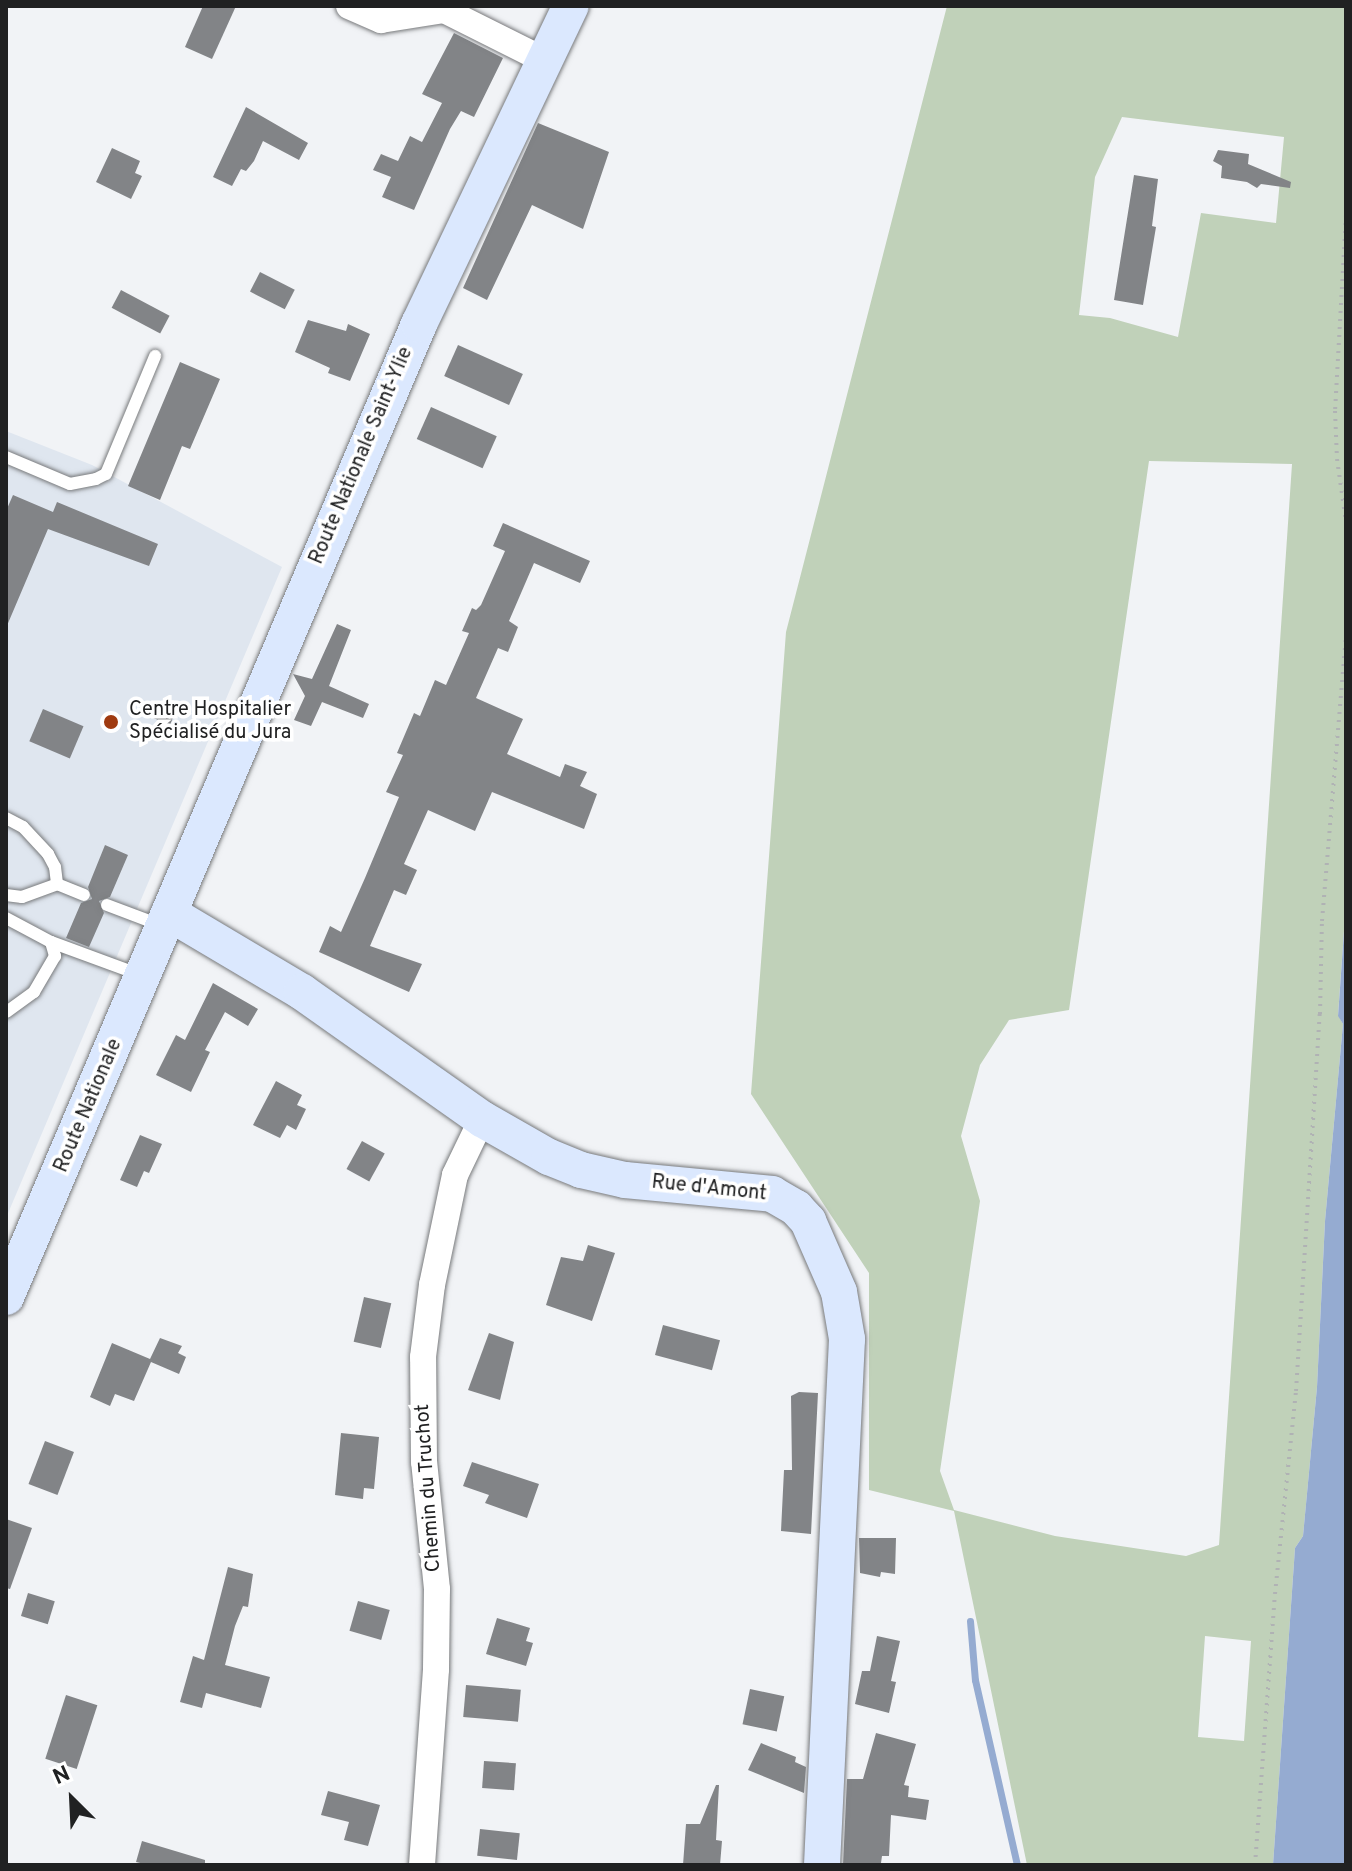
<!DOCTYPE html>
<html>
<head>
<meta charset="utf-8">
<style>
	body { margin:0 }
	#map { position:relative; width:1352px; height:1871px; overflow:hidden; background:#f1f3f6; font-family:Overpass,sans-serif }
	div>[style] { position:absolute }
	.built>* { inset:0; background:#dfe6ef }
	.green>* { inset:0; background:#c0d1b9 }
	.water>* { inset:0; background:#95abd1 }
	.stream>* { height:7px; margin:-3.5px; padding:0 3.5px; transform-origin:3.5px; border-radius:3.5px; background:#95abd1 }
	.building>* { inset:0; background:#828487; transform-origin:0 0 }
	.path>* { height:4px; margin-top:-2px; transform-origin:0; background:repeating-linear-gradient(90deg,#b0b2b4 0 2px,transparent 0 8px) }
	.roads { filter:drop-shadow(0 0 2px #787a7c) drop-shadow(0 0 2px #787a7c) }
	.lane>* { height:12px; margin:-6px; padding:0 6px; transform-origin:6px; border-radius:6px; background:#fff }
	.street>* { height:26px; margin:-13px; padding:0 13px; transform-origin:13px; border-radius:13px; background:#fff }
	.secondary>* { height:36px; margin:-18px; padding:0 18px; transform-origin:18px; border-radius:18px; background:#dbe8fe }
	.dots>* { width:22px; height:22px; translate:-50% -50%; box-sizing:border-box; border:4px solid #fff; border-radius:50% }
	span { translate:-50% -50%; white-space:nowrap; text-align:center; line-height:1.15; -webkit-text-stroke:7px #fff; paint-order:stroke }
	.street-label { font-size:20px; color:#202122 }
	.poi-label { font-size:20px; color:#202122 }
	.left { translate:0 -50%; text-align:left }
	.frame { position:absolute; inset:0; border:8px solid #202122; pointer-events:none }
	.north { position:absolute; left:32px; top:1759px; width:80px; height:80px; -webkit-text-stroke:6px #fff; paint-order:stroke; rotate:336deg; font-size:22px; font-weight:700; line-height:32px; text-align:center; color:#202122 }
	.north::after { content:''; display:block; margin:auto; width:28px; height:36px; background:#202122; clip-path:polygon(50% 0,100% 100%,50% 72%,0 100%) }
</style>
</head>
<body>
<div id="map">
	<div class="built">
		<i style="clip-path:polygon(6px 431px,92px 465px,282px 567px,6px 1218px)"></i>
	</div>
	<div class="green">
		<i style="clip-path:polygon(evenodd,947px 6px,1346px 6px,1346px 903px,1338px 1015px,1343px 1024px,1325px 1221px,1317px 1387px,1303px 1536px,1295px 1548px,1273px 1865px,1027px 1865px,954px 1511px,869px 1490px,869px 1273px,751px 1094px,786px 632px,947px 6px,1122px 117px,1284px 137px,1276px 223px,1201px 213px,1178px 337px,1110px 318px,1079px 315px,1095px 177px,1122px 117px,947px 6px,1149px 461px,1292px 464px,1219px 1545px,1186px 1556px,1055px 1536px,954px 1510px,940px 1471px,980px 1201px,961px 1136px,980px 1065px,1009px 1020px,1069px 1010px,1149px 461px,947px 6px,1205px 1636px,1251px 1641px,1244px 1741px,1198px 1737px,1205px 1636px)"></i>
	</div>
	<div class="water">
		<i style="clip-path:polygon(1346px 903px,1346px 1865px,1273px 1865px,1295px 1548px,1303px 1536px,1317px 1387px,1325px 1221px,1343px 1024px,1338px 1016px)"></i>
	</div>
	<div class="stream">
		<i style="left:970px;top:1621px;width:59px;rotate:85.2deg"></i>
		<i style="left:975px;top:1680px;width:190px;rotate:77.2deg"></i>
	</div>
	<div class="building">
		<i style="clip-path:polygon(203px 6px,236px 6px,212px 59px,185px 47px)"></i>
		<i style="clip-path:polygon(454px 33px,503px 58px,474px 117px,461px 111px,450px 129px,414px 210px,382px 197px,391px 177px,373px 170px,381px 154px,398px 161px,410px 136px,422px 142px,442px 103px,422px 94px)"></i>
		<i style="clip-path:polygon(246px 107px,308px 143px,299px 160px,263px 141px,254px 161px,246px 171px,241px 169px,232px 186px,213px 177px)"></i>
		<i style="clip-path:polygon(538px 123px,609px 152px,583px 229px,532px 205px,487px 300px,463px 288px)"></i>
		<i style="clip-path:polygon(112px 148px,140px 161px,135px 173px,142px 176px,131px 199px,96px 182px)"></i>
		<i style="clip-path:polygon(1218px 150px,1249px 154px,1248px 164px,1291px 182px,1290px 188px,1261px 184px,1257px 188px,1247px 182px,1221px 178px,1222px 166px,1213px 161px)"></i>
		<i style="clip-path:polygon(1134px 175px,1158px 179px,1152px 226px,1156px 227px,1143px 305px,1114px 300px)"></i>
		<i style="left:260px;top:272px;width:39px;height:22px;rotate:27deg"></i>
		<i style="left:121px;top:290px;width:55px;height:20px;rotate:28deg"></i>
		<i style="clip-path:polygon(308px 320px,346px 331px,348px 324px,370px 334px,350px 381px,328px 373px,330px 368px,295px 352px)"></i>
		<i style="left:458px;top:345px;width:71px;height:34px;rotate:24deg"></i>
		<i style="clip-path:polygon(180px 362px,220px 379px,190px 449px,182px 446px,160px 500px,128px 486px)"></i>
		<i style="left:431px;top:407px;width:72px;height:35px;rotate:24deg"></i>
		<i style="clip-path:polygon(13px 495px,53px 512px,57px 502px,158px 544px,149px 566px,48px 529px,6px 628px,6px 511px)"></i>
		<i style="clip-path:polygon(503px 523px,590px 561px,580px 583px,534px 563px,509px 621px,518px 627px,508px 652px,498px 648px,476px 698px,523px 719px,507px 754px,560px 777px,565px 764px,587px 772px,580px 786px,597px 794px,584px 829px,492px 792px,475px 831px,428px 810px,404px 864px,417px 870px,406px 895px,394px 890px,370px 946px,422px 964px,409px 992px,319px 952px,330px 926px,341px 932px,365px 878px,399px 797px,386px 792px,403px 755px,397px 753px,414px 713px,420px 716px,435px 680px,446px 685px,469px 633px,462px 631px,472px 608px,476px 610px,481px 605px,505px 551px,493px 546px)"></i>
		<i style="clip-path:polygon(337px 624px,351px 630px,329px 686px,369px 704px,363px 718px,322px 702px,311px 726px,294px 720px,305px 696px,293px 674px,312px 679px)"></i>
		<i style="left:159px;top:701px;width:19px;height:18px;rotate:21deg"></i>
		<i style="left:43px;top:709px;width:44px;height:35px;rotate:23deg"></i>
		<i style="clip-path:polygon(105px 845px,128px 855px,110px 897px,99px 901px,104px 913px,89px 947px,66px 938px,81px 903px,92px 899px,88px 887px)"></i>
		<i style="clip-path:polygon(213px 983px,258px 1009px,248px 1026px,225px 1012px,205px 1050px,210px 1052px,191px 1092px,156px 1075px,176px 1035px,185px 1040px)"></i>
		<i style="clip-path:polygon(276px 1081px,302px 1095px,297px 1105px,306px 1109px,296px 1130px,287px 1125px,280px 1138px,253px 1125px)"></i>
		<i style="clip-path:polygon(140px 1135px,162px 1144px,149px 1173px,144px 1171px,137px 1187px,120px 1180px)"></i>
		<i style="left:362px;top:1141px;width:26px;height:32px;rotate:29deg"></i>
		<i style="clip-path:polygon(588px 1245px,615px 1253px,592px 1321px,546px 1305px,561px 1257px,583px 1261px)"></i>
		<i style="left:364px;top:1297px;width:28px;height:46px;rotate:13deg"></i>
		<i style="left:663px;top:1325px;width:59px;height:31px;rotate:15deg"></i>
		<i style="clip-path:polygon(489px 1333px,514px 1342px,500px 1400px,468px 1390px)"></i>
		<i style="clip-path:polygon(160px 1338px,182px 1346px,178px 1353px,186px 1357px,179px 1374px,151px 1362px,134px 1401px,115px 1394px,110px 1406px,90px 1397px,112px 1343px,150px 1359px)"></i>
		<i style="clip-path:polygon(799px 1392px,818px 1393px,811px 1534px,781px 1531px,784px 1470px,792px 1470px,791px 1396px)"></i>
		<i style="clip-path:polygon(341px 1433px,379px 1437px,374px 1489px,364px 1488px,363px 1499px,335px 1495px)"></i>
		<i style="left:45px;top:1441px;width:31px;height:46px;rotate:21deg"></i>
		<i style="clip-path:polygon(472px 1462px,539px 1484px,527px 1518px,485px 1503px,489px 1495px,463px 1486px)"></i>
		<i style="clip-path:polygon(6px 1519px,32px 1528px,10px 1589px,6px 1588px)"></i>
		<i style="clip-path:polygon(859px 1538px,896px 1538px,895px 1574px,881px 1572px,880px 1577px,860px 1573px)"></i>
		<i style="clip-path:polygon(228px 1567px,253px 1574px,248px 1607px,243px 1606px,235px 1626px,225px 1665px,270px 1677px,261px 1708px,206px 1693px,202px 1708px,180px 1702px,193px 1656px,204px 1660px)"></i>
		<i style="left:28px;top:1593px;width:28px;height:24px;rotate:17deg"></i>
		<i style="left:358px;top:1601px;width:33px;height:31px;rotate:16deg"></i>
		<i style="clip-path:polygon(497px 1618px,530px 1628px,526px 1641px,533px 1643px,526px 1666px,486px 1654px)"></i>
		<i style="clip-path:polygon(877px 1636px,900px 1641px,891px 1681px,896px 1682px,889px 1713px,855px 1704px,862px 1671px,870px 1671px)"></i>
		<i style="left:466px;top:1685px;width:55px;height:32px;rotate:5deg"></i>
		<i style="left:750px;top:1689px;width:35px;height:36px;rotate:12deg"></i>
		<i style="left:66px;top:1695px;width:33px;height:67px;rotate:18deg"></i>
		<i style="clip-path:polygon(876px 1733px,916px 1744px,904px 1785px,909px 1786px,908px 1797px,929px 1800px,926px 1820px,891px 1815px,889px 1856px,882px 1856px,881px 1863px,872px 1865px,843px 1865px,847px 1779px,863px 1779px)"></i>
		<i style="clip-path:polygon(761px 1743px,796px 1757px,795px 1762px,806px 1767px,804px 1793px,748px 1770px)"></i>
		<i style="left:484px;top:1761px;width:32px;height:27px;rotate:4deg"></i>
		<i style="clip-path:polygon(716px 1785px,719px 1785px,716px 1840px,722px 1841px,720px 1865px,683px 1865px,686px 1824px,700px 1824px)"></i>
		<i style="clip-path:polygon(328px 1791px,380px 1805px,368px 1846px,344px 1840px,349px 1822px,321px 1815px)"></i>
		<i style="left:480px;top:1829px;width:40px;height:27px;rotate:6deg"></i>
		<i style="clip-path:polygon(142px 1841px,205px 1860px,205px 1865px,149px 1865px,136px 1862px)"></i>
	</div>
	<div class="path">
		<i style="left:1346px;top:215px;width:196px;rotate:93.2deg"></i>
		<i style="left:1335px;top:411px;width:48px;rotate:87.6deg"></i>
		<i style="left:1337px;top:459px;width:64px;rotate:81.9deg"></i>
		<i style="left:1255px;top:1865px;width:272px;rotate:-85.8deg"></i>
		<i style="left:1275px;top:1594px;width:204px;rotate:-84.1deg"></i>
		<i style="left:1296px;top:1391px;width:378px;rotate:-86.4deg"></i>
		<i style="left:1320px;top:1014px;width:93px;rotate:-88.8deg"></i>
		<i style="left:1322px;top:921px;width:288px;rotate:-85.2deg"></i>
	</div>
	<div class="roads">
		<div class="lane">
			<i style="left:6px;top:457px;width:69px;rotate:22.9deg"></i>
			<i style="left:70px;top:484px;width:26px;rotate:-11deg"></i>
			<i style="left:96px;top:479px;width:11px;rotate:-27deg"></i>
			<i style="left:106px;top:474px;width:128px;rotate:-67.4deg"></i>
			<i style="left:6px;top:818px;width:19px;rotate:28deg"></i>
			<i style="left:23px;top:827px;width:37px;rotate:47deg"></i>
			<i style="left:48px;top:854px;width:15px;rotate:62deg"></i>
			<i style="left:55px;top:867px;width:17px;rotate:83deg"></i>
			<i style="left:57px;top:884px;width:29px;rotate:22deg"></i>
			<i style="left:6px;top:895px;width:16px;rotate:7deg"></i>
			<i style="left:22px;top:897px;width:37px;rotate:-20deg"></i>
			<i style="left:107px;top:905px;width:57px;rotate:20.7deg"></i>
			<i style="left:6px;top:918px;width:51px;rotate:28.1deg"></i>
			<i style="left:51px;top:942px;width:15px;rotate:74deg"></i>
			<i style="left:55px;top:956px;width:42px;rotate:120.3deg"></i>
			<i style="left:34px;top:992px;width:34px;rotate:144deg"></i>
			<i style="left:51px;top:942px;width:93px;rotate:20.2deg"></i>
		</div>
		<div class="street">
			<i style="left:349px;top:6px;width:35px;rotate:24deg"></i>
			<i style="left:381px;top:20px;width:64px;rotate:-9deg"></i>
			<i style="left:444px;top:10px;width:112px;rotate:26.6deg"></i>
			<i style="left:422px;top:1865px;width:196px;rotate:-85.9deg"></i>
			<i style="left:436px;top:1669px;width:80px;rotate:-89.3deg"></i>
			<i style="left:437px;top:1589px;width:128px;rotate:-95.8deg"></i>
			<i style="left:424px;top:1462px;width:105px;rotate:-90.5deg"></i>
			<i style="left:423px;top:1357px;width:73px;rotate:-82.9deg"></i>
			<i style="left:432px;top:1285px;width:112px;rotate:-78.2deg"></i>
			<i style="left:455px;top:1175px;width:62px;rotate:-64.3deg"></i>
		</div>
		<div class="secondary">
			<i style="left:169px;top:913px;width:155px;rotate:30.7deg"></i>
			<i style="left:302px;top:992px;width:220px;rotate:35.2deg"></i>
			<i style="left:482px;top:1119px;width:77px;rotate:29.6deg"></i>
			<i style="left:549px;top:1157px;width:35px;rotate:22deg"></i>
			<i style="left:581px;top:1170px;width:45px;rotate:12.8deg"></i>
			<i style="left:625px;top:1180px;width:148px;rotate:5.4deg"></i>
			<i style="left:772px;top:1194px;width:28px;rotate:30deg"></i>
			<i style="left:796px;top:1208px;width:18px;rotate:47deg"></i>
			<i style="left:808px;top:1221px;width:77px;rotate:66.4deg"></i>
			<i style="left:839px;top:1292px;width:48px;rotate:80.3deg"></i>
			<i style="left:847px;top:1339px;width:527px;rotate:92.72deg"></i>
			<i style="left:6px;top:1297px;width:1057px;rotate:-67deg"></i>
			<i style="left:419px;top:324px;width:352px;rotate:-64.5deg"></i>
		</div>
	</div>
	<div class="dots">
		<i style="left:111px;top:722px;background:#9f3a10"></i>
	</div>
	<div class="street-label">
		<span style="left:362px;top:456px;rotate:-67deg">Route Nationale Saint-Ylie</span>
		<span style="left:89px;top:1106px;rotate:-67deg">Route Nationale</span>
		<span style="left:709px;top:1189px;rotate:6deg">Rue d'Amont</span>
		<span style="left:429px;top:1488px;rotate:-94deg">Chemin du Truchot</span>
	</div>
	<div class="poi-label">
		<span class="left" style="left:129px;top:722px">Centre Hospitalier<br>Spécialisé du Jura</span>
	</div>
	<div class="frame"></div>
	<div class="north">N</div>
</div>
</body>
</html>
